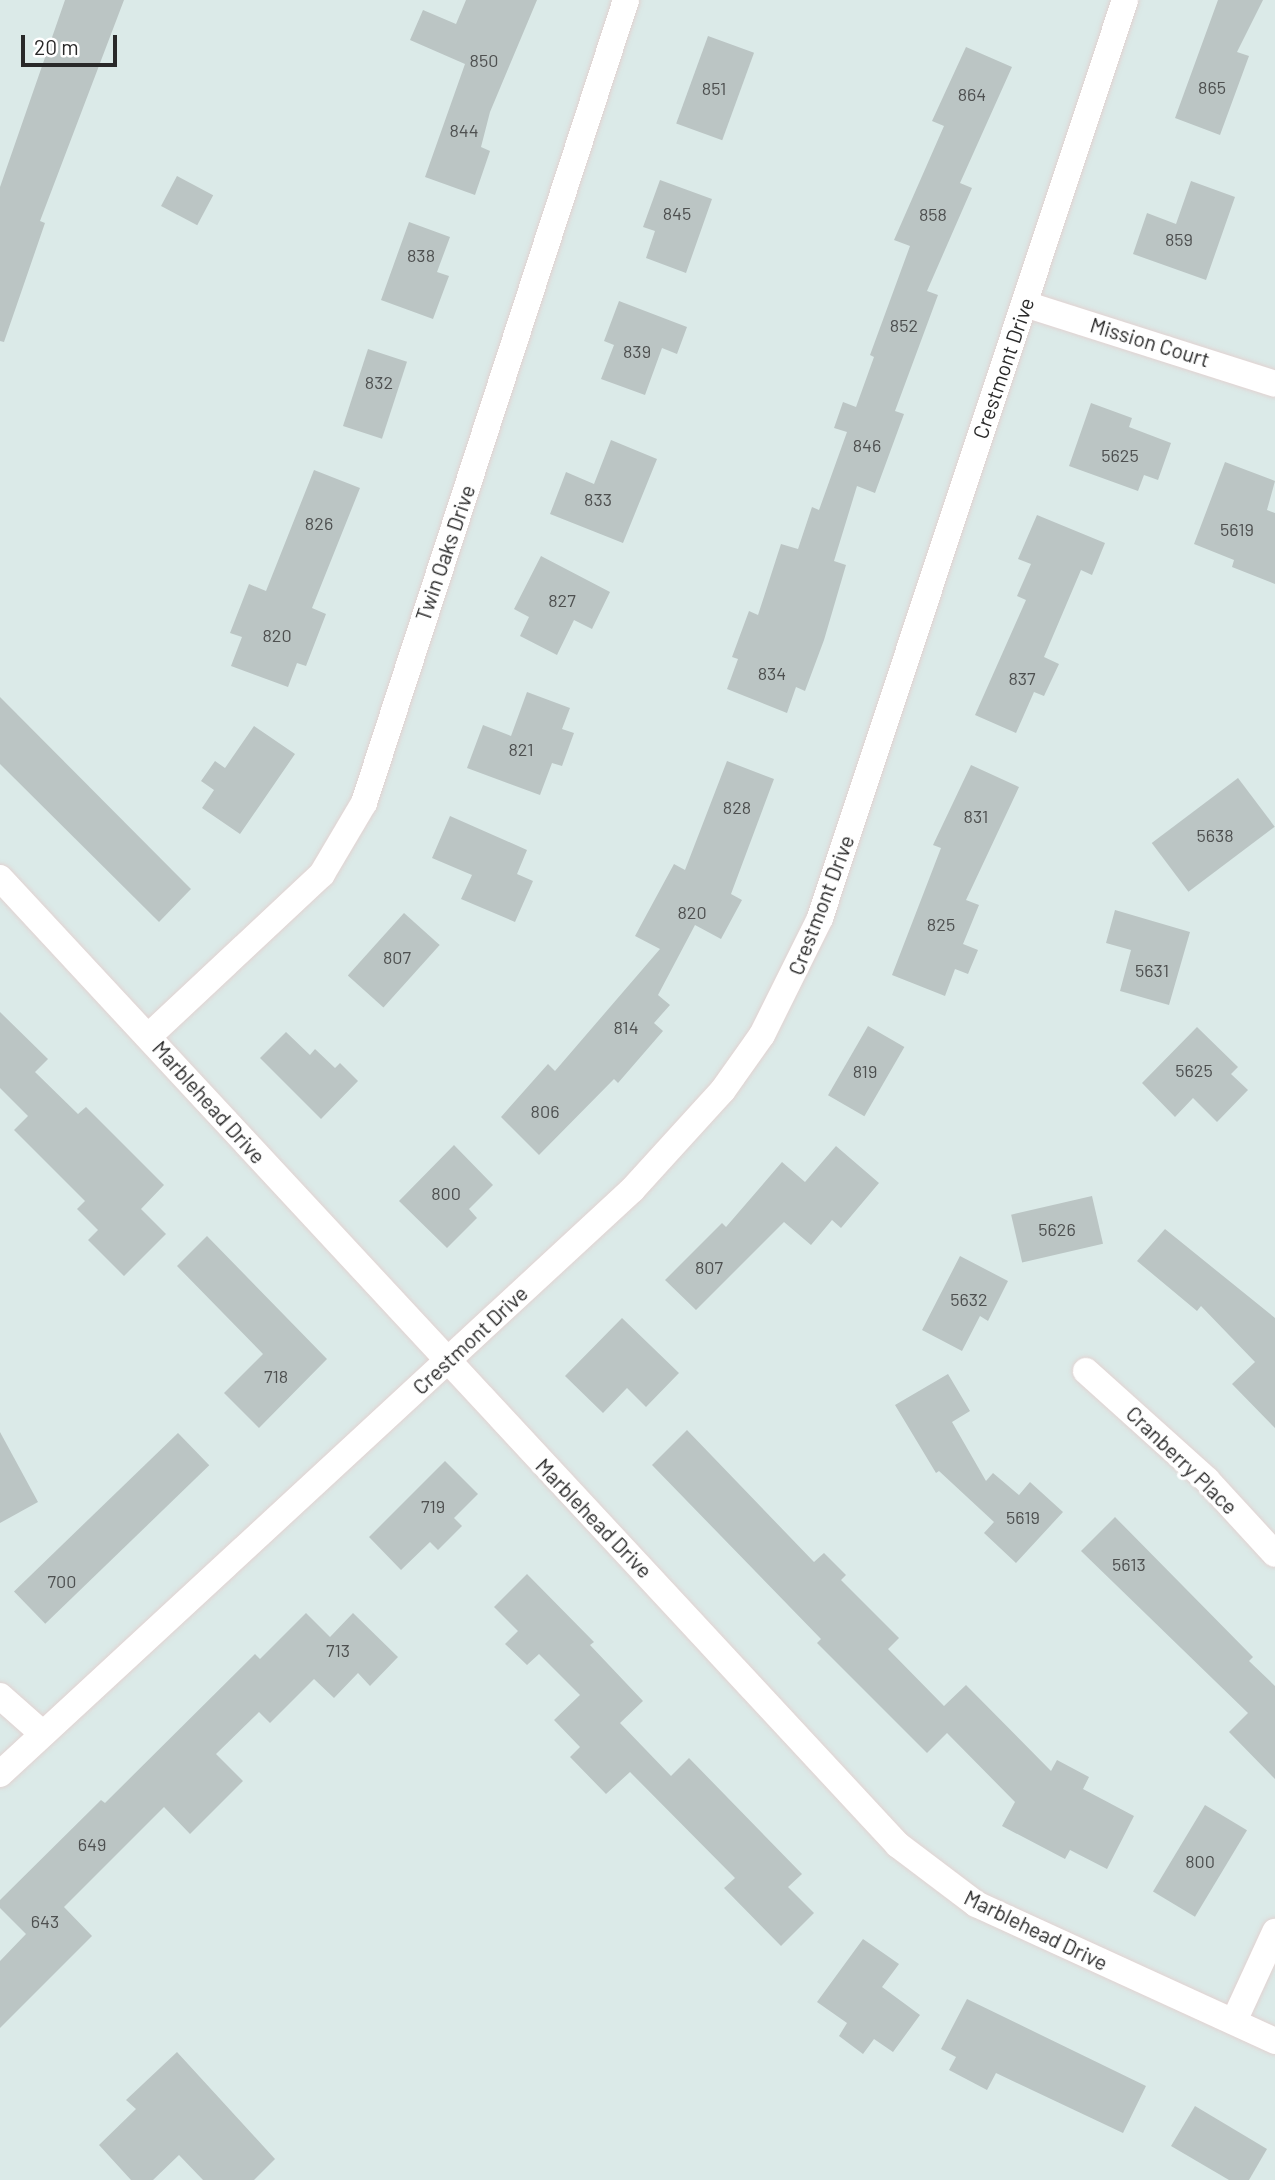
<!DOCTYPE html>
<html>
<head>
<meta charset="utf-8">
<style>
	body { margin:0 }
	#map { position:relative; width:1275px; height:2180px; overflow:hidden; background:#dbeae8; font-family:Barlow,sans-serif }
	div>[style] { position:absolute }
	.building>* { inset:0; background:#bbc5c4; transform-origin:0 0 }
	.roads { filter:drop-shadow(0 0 2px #e1d2d1) drop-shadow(0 0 2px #e1d2d1) }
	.street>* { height:26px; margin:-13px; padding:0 13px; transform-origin:13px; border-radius:13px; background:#fff }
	span { translate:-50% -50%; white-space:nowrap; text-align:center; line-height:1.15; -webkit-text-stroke:7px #fff; paint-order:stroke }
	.number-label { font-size:18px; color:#4e5050 }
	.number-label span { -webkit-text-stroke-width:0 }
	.street-label { font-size:21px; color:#292929 }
	.scale { position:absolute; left:21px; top:35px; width:96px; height:32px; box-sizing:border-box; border:4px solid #292929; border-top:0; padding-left:9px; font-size:21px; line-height:24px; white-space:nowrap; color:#292929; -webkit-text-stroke:5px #fff; paint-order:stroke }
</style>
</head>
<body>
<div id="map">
	<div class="building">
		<i style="clip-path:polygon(65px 0,124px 0,40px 221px,45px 223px,4px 342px,0 341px,0 187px)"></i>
		<i style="clip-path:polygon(466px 0,537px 0,490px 112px,481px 147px,490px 151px,475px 195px,425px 177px,465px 64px,410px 40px,423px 10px,456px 24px)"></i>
		<i style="clip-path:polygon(1218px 0,1263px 0,1237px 52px,1249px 56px,1220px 135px,1175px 118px)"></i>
		<i style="left:708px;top:36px;width:49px;height:93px;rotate:20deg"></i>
		<i style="clip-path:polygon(966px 47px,1012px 67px,960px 183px,972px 188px,927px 291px,938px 295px,895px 411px,904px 414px,875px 493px,857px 486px,834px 561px,846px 565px,824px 640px,805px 691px,796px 687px,787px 713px,727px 689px,738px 659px,732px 657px,749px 611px,758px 615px,781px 544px,798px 549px,812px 507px,819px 510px,847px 432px,834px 428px,843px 402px,856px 407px,874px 357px,870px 355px,910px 246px,894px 240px,944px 126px,932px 121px)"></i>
		<i style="left:177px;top:176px;width:41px;height:34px;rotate:28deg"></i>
		<i style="clip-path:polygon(660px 180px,712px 199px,686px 273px,646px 258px,655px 231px,643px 227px)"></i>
		<i style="clip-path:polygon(1191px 181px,1235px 197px,1206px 280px,1133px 254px,1147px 213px,1176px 224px)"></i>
		<i style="clip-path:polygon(409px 222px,450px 237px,437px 272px,449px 276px,433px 319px,381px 300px)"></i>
		<i style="clip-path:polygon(619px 301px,687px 327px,677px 354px,662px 348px,645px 395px,601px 379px,614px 345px,604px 341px)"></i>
		<i style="left:368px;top:349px;width:41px;height:81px;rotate:18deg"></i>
		<i style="clip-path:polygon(1091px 403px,1132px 418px,1129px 427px,1171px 443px,1158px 480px,1144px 475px,1138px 491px,1069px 466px)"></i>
		<i style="clip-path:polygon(611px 440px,657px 459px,623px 543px,550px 514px,566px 472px,594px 484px)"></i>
		<i style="clip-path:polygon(1225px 462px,1275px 481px,1267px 510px,1275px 513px,1275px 584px,1232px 567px,1234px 560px,1194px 544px)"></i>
		<i style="clip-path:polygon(314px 470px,360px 488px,312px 608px,326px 614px,306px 666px,297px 663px,288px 687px,231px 666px,242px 637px,230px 633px,249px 584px,266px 591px)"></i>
		<i style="clip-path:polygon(1037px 515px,1105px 543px,1092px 575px,1081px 570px,1044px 657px,1059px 664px,1044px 696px,1034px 692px,1016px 733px,975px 715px,1026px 600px,1017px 596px,1031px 564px,1018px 559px)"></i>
		<i style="clip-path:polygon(541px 556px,610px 592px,592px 629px,574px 620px,557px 655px,520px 636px,529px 617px,514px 609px)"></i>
		<i style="clip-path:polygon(527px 692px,570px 708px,562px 729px,574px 733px,562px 766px,552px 763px,540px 795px,467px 768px,483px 725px,511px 736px)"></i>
		<i style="clip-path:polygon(0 697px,191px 889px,159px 922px,0 764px)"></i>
		<i style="clip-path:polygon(254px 726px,295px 754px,240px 834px,202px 808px,214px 790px,201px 781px,215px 761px,225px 768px)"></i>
		<i style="clip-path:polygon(727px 761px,774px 779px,731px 894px,742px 900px,721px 939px,695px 925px,658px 995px,670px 1005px,654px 1023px,663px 1031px,618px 1083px,614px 1079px,539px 1155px,501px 1117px,548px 1064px,555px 1071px,660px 949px,635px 936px,674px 864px,685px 870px)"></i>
		<i style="clip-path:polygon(971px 765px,1019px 787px,966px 900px,979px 905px,963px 944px,978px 950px,968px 974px,955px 969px,945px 996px,892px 975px,941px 848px,933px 845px)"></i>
		<i style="left:1238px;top:778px;width:61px;height:108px;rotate:53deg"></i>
		<i style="clip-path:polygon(450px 816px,527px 850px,517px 874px,533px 881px,515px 922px,461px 899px,472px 875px,432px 858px)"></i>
		<i style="clip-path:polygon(1115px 910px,1190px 932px,1169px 1005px,1120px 991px,1131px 950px,1106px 943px)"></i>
		<i style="left:404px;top:913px;width:48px;height:84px;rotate:42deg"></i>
		<i style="clip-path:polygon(0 1012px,48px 1059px,35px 1072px,78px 1114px,86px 1107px,164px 1185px,141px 1209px,166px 1234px,124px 1276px,88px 1240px,98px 1230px,77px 1209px,85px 1201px,14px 1130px,28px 1116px,0 1088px)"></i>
		<i style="left:868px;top:1026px;width:42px;height:80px;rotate:30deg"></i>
		<i style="clip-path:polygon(1197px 1027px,1238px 1067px,1231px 1074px,1248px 1090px,1217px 1122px,1193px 1098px,1175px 1117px,1142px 1083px)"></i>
		<i style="clip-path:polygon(286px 1032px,310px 1055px,315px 1049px,335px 1068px,340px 1063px,358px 1081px,321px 1119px,260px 1058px)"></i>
		<i style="clip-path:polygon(454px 1145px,493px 1185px,469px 1209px,477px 1218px,447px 1248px,399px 1201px)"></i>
		<i style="clip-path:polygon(836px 1146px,879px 1183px,841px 1228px,832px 1220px,811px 1245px,784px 1222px,696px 1310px,665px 1280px,722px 1223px,726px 1227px,782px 1162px,805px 1182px)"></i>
		<i style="left:1092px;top:1196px;width:49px;height:83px;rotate:77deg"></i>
		<i style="clip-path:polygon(1165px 1229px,1275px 1318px,1275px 1428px,1232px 1384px,1255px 1362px,1201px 1306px,1197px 1311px,1137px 1261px)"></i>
		<i style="clip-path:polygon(207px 1236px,327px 1359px,259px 1428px,224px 1393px,263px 1354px,177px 1266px)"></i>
		<i style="clip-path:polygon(960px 1256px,1008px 1281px,988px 1321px,980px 1316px,962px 1351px,922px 1330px)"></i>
		<i style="clip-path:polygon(622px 1318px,679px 1373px,646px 1407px,627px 1388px,603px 1413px,565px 1376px)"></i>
		<i style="clip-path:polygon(948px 1374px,970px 1411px,952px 1422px,986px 1481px,993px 1473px,1019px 1495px,1030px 1482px,1063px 1512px,1016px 1563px,984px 1533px,994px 1522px,939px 1471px,936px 1473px,895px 1405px)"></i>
		<i style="clip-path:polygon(687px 1430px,814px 1562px,824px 1553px,846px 1575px,841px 1580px,899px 1638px,888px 1649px,944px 1706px,966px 1685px,1051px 1771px,1057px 1760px,1089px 1777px,1083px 1789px,1134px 1816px,1107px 1869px,1070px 1850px,1065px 1859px,1002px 1826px,1015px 1802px,947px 1733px,927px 1753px,817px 1643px,821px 1639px,652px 1465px)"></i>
		<i style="clip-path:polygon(0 1432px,38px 1502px,0 1523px)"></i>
		<i style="left:178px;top:1433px;width:45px;height:228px;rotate:46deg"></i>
		<i style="clip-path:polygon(445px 1461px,478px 1494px,454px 1518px,462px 1526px,438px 1550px,430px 1542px,401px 1570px,369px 1537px)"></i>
		<i style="clip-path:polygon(1115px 1517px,1253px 1657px,1249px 1661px,1275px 1686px,1275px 1779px,1229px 1732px,1248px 1713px,1081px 1551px)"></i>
		<i style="clip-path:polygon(527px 1574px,594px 1642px,590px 1645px,643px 1701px,620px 1723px,671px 1776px,689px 1758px,802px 1874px,788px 1887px,814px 1913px,781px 1946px,724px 1888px,735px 1878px,630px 1772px,606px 1794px,570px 1757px,580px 1747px,554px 1720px,580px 1695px,539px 1654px,527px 1665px,505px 1644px,518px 1631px,494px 1607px)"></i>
		<i style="clip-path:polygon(306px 1613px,330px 1637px,353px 1613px,398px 1657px,370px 1686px,358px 1673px,334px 1698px,314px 1679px,270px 1723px,259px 1712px,216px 1754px,243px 1781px,190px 1834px,164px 1807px,64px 1907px,92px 1936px,0 2028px,0 1961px,26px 1934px,0 1908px,0 1900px,101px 1800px,105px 1803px,255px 1654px,260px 1659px)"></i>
		<i style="left:1205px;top:1805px;width:49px;height:101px;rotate:31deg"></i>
		<i style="clip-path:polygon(863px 1939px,899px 1964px,882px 1987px,920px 2015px,893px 2052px,874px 2039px,863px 2054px,839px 2036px,847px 2023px,817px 2002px)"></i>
		<i style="clip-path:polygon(967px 1999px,1146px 2086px,1123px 2133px,996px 2073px,987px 2090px,949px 2070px,956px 2057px,941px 2049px)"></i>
		<i style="clip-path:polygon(177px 2052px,275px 2159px,254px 2180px,203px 2180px,179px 2155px,153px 2180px,131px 2180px,99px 2145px,136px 2109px,126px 2100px)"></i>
		<i style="clip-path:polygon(1195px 2106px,1267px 2149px,1249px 2180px,1229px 2180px,1171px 2146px)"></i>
	</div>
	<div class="roads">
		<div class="street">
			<i style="left:1025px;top:304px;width:262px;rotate:17.7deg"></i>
			<i style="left:0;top:878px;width:1320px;rotate:47.12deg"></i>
			<i style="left:898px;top:1845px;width:98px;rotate:37.1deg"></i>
			<i style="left:976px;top:1904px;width:329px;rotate:24.6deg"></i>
			<i style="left:149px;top:1036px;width:237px;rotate:-43.1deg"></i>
			<i style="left:322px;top:874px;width:82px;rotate:-59.4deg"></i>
			<i style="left:364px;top:803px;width:845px;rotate:-71.93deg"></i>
			<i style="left:1086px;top:1371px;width:163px;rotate:42deg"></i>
			<i style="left:1207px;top:1480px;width:100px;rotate:47.4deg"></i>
			<i style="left:0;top:1696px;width:57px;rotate:41.5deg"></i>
			<i style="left:0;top:1774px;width:861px;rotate:-42.74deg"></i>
			<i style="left:632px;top:1190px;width:135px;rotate:-47.7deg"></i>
			<i style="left:723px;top:1090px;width:67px;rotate:-54.7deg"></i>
			<i style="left:762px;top:1035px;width:131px;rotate:-63.6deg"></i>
			<i style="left:820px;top:918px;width:967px;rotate:-71.62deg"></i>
			<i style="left:1235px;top:2019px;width:96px;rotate:-65.3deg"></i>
		</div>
	</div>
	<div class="number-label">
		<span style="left:484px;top:60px">850</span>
		<span style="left:1212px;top:87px">865</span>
		<span style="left:714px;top:88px">851</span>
		<span style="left:972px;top:94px">864</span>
		<span style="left:464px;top:130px">844</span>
		<span style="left:677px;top:213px">845</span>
		<span style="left:933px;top:214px">858</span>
		<span style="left:1179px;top:239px">859</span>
		<span style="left:421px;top:255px">838</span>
		<span style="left:904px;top:325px">852</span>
		<span style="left:637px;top:351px">839</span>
		<span style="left:379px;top:382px">832</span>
		<span style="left:867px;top:445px">846</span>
		<span style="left:1120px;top:455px">5625</span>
		<span style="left:598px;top:499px">833</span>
		<span style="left:319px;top:523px">826</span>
		<span style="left:1237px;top:529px">5619</span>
		<span style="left:562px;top:600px">827</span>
		<span style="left:277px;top:635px">820</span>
		<span style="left:772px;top:673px">834</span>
		<span style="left:1022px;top:678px">837</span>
		<span style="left:521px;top:749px">821</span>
		<span style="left:737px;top:807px">828</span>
		<span style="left:976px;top:816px">831</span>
		<span style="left:1215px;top:835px">5638</span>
		<span style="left:692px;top:912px">820</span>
		<span style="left:941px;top:924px">825</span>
		<span style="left:397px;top:957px">807</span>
		<span style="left:1152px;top:970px">5631</span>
		<span style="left:626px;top:1027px">814</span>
		<span style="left:1194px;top:1070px">5625</span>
		<span style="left:865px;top:1071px">819</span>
		<span style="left:545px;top:1111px">806</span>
		<span style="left:446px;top:1193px">800</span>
		<span style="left:1057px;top:1229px">5626</span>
		<span style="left:709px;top:1267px">807</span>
		<span style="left:969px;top:1299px">5632</span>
		<span style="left:276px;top:1376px">718</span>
		<span style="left:433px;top:1506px">719</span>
		<span style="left:1023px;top:1517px">5619</span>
		<span style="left:1129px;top:1564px">5613</span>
		<span style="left:62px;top:1581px">700</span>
		<span style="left:338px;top:1650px">713</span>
		<span style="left:92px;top:1844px">649</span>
		<span style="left:1200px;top:1861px">800</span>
		<span style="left:45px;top:1921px">643</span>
	</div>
	<div class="street-label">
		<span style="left:1150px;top:342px;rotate:17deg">Mission Court</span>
		<span style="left:1003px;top:368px;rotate:-71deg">Crestmont Drive</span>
		<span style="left:445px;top:553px;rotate:-71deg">Twin Oaks Drive</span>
		<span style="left:821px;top:905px;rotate:-69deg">Crestmont Drive</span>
		<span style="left:209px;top:1102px;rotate:48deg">Marblehead Drive</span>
		<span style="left:470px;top:1340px;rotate:-43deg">Crestmont Drive</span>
		<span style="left:1182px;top:1460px;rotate:44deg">Cranberry Place</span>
		<span style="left:594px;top:1518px;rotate:46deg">Marblehead Drive</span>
		<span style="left:1036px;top:1930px;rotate:26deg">Marblehead Drive</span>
	</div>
	<div class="scale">20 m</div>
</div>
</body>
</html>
